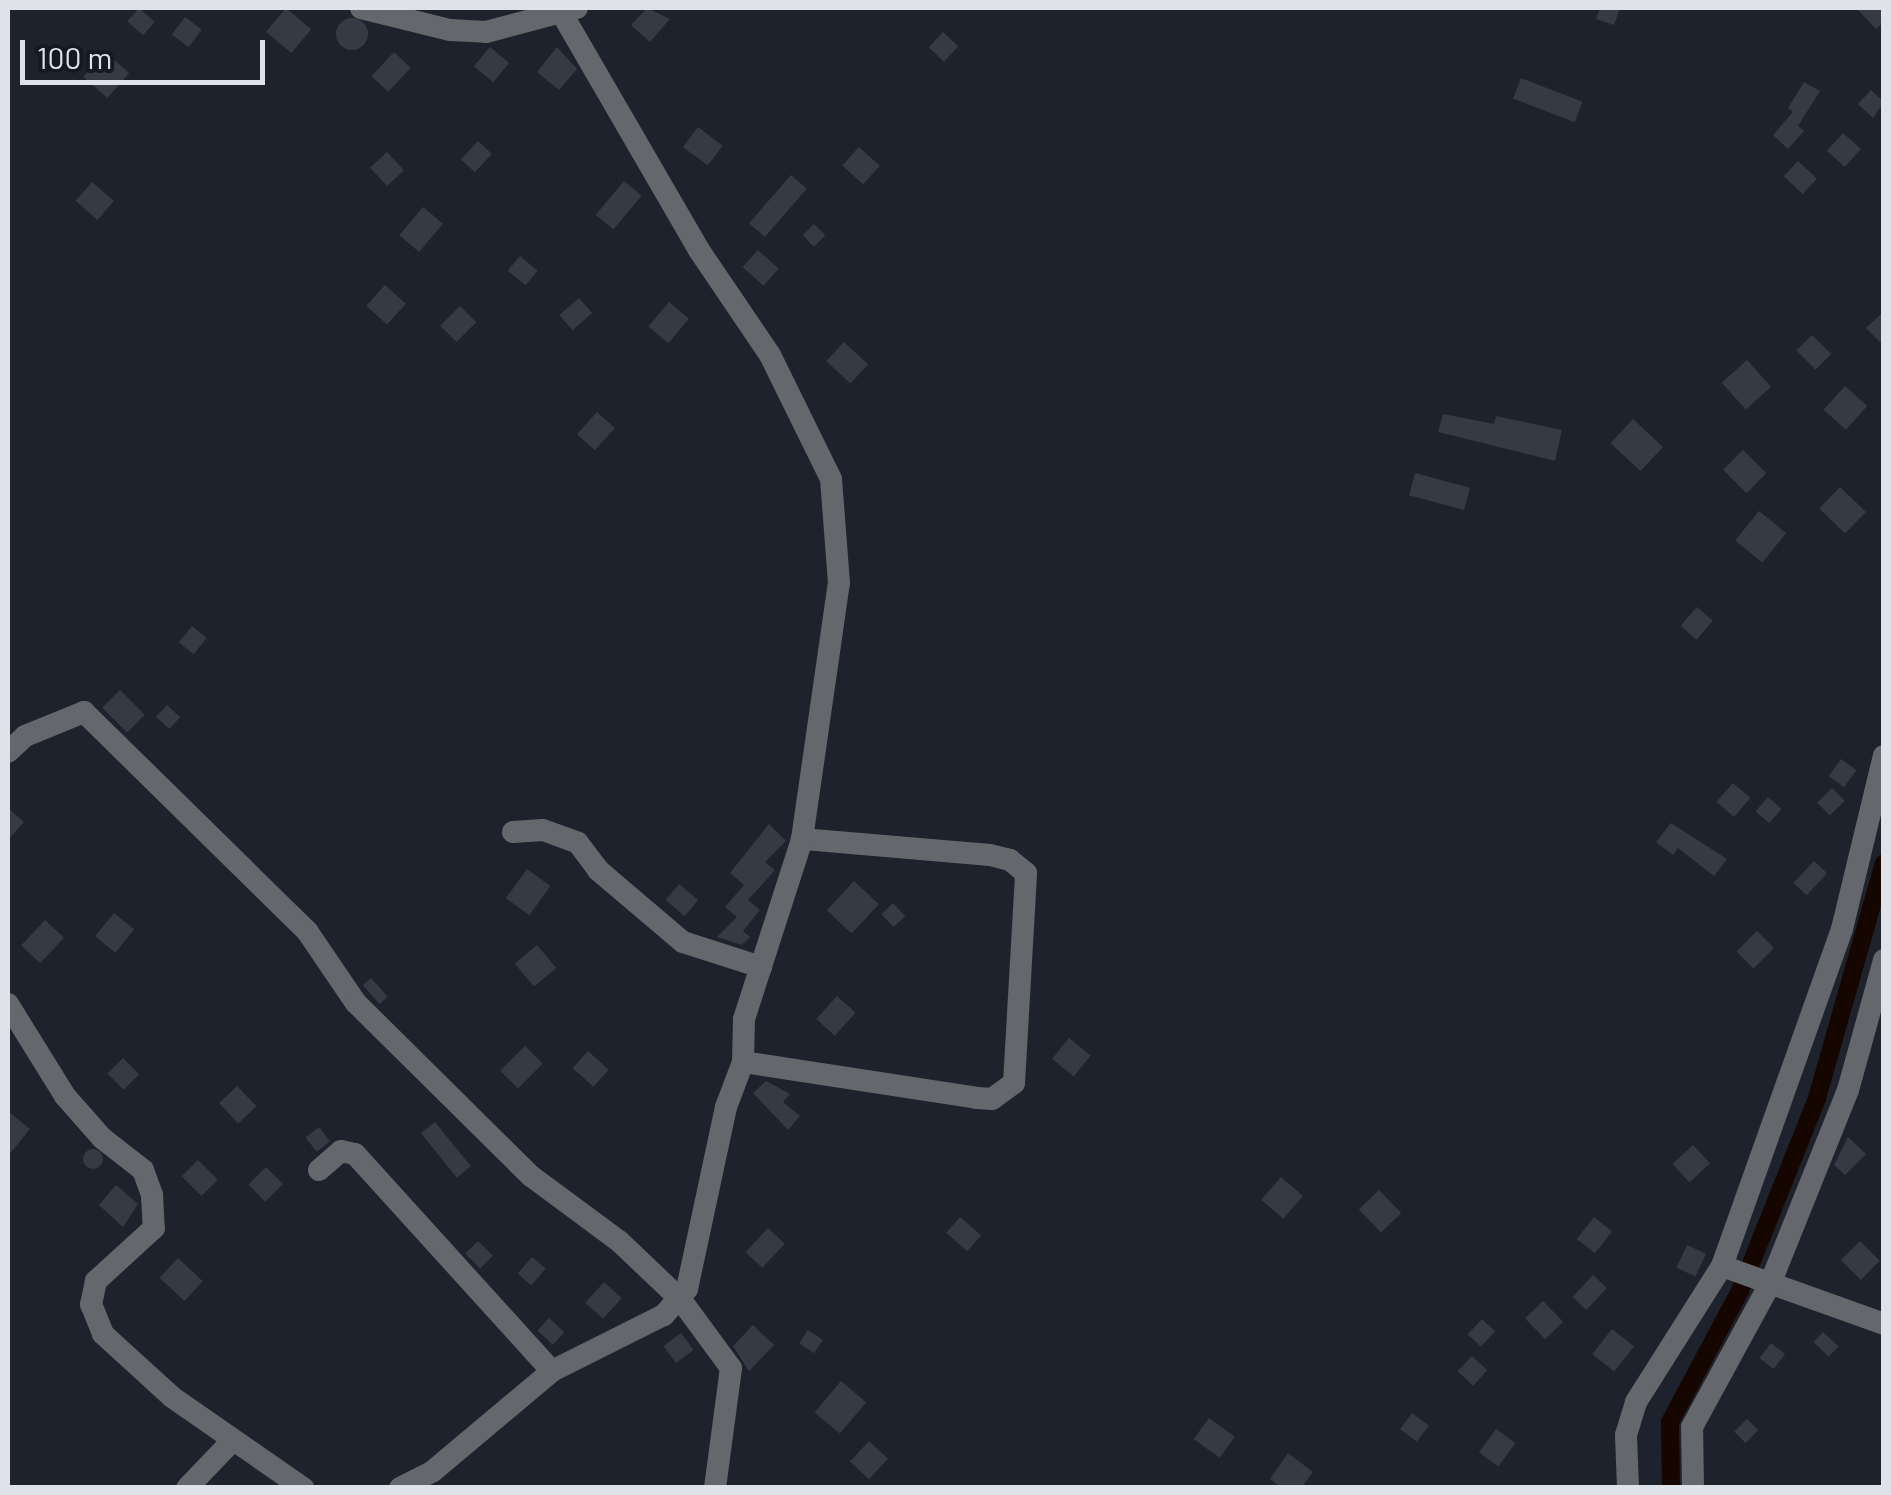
<!DOCTYPE html>
<html>
<head>
<meta charset="utf-8">
<style>
	body { margin:0 }
	#map { position:relative; width:1891px; height:1495px; overflow:hidden; background:#1e222c; font-family:Barlow,sans-serif }
	div>[style] { position:absolute }
	.canal>* { height:18px; margin:-9px; padding:0 9px; transform-origin:9px; border-radius:9px; background:#150600 }
	.building>* { inset:0; background:#363a44; transform-origin:0 0 }
	.round { border-radius:50% }
	.minor>* { height:22px; margin:-11px; padding:0 11px; transform-origin:11px; border-radius:11px; background:#64676c }
	span { translate:-50% -50%; white-space:nowrap; text-align:center; line-height:1.15; -webkit-text-stroke:9px #151922; paint-order:stroke }
	.frame { position:absolute; inset:0; border:10px solid #dfe2e8; pointer-events:none }
	.scale { position:absolute; left:20px; top:40px; width:245px; height:45px; box-sizing:border-box; border:5px solid #dfe2e8; border-top:0; padding-left:12px; font-size:30px; line-height:35px; white-space:nowrap; color:#dfe2e8; -webkit-text-stroke:8px #151922; paint-order:stroke }
</style>
</head>
<body>
<div id="map">
	<div class="canal">
		<i style="left:1671px;top:1488px;width:66px;rotate:-90.9deg"></i>
		<i style="left:1670px;top:1422px;width:149px;rotate:-61.9deg"></i>
		<i style="left:1740px;top:1291px;width:208px;rotate:-68.2deg"></i>
		<i style="left:1817px;top:1098px;width:244px;rotate:-74.1deg"></i>
	</div>
	<div class="building">
		<i style="left:139px;top:8px;width:21px;height:18px;rotate:41deg"></i>
		<i style="left:286px;top:8px;width:33px;height:31px;rotate:40deg"></i>
		<i style="clip-path:polygon(647px 8px,670px 19px,650px 42px,631px 25px)"></i>
		<i style="clip-path:polygon(1600px 8px,1620px 8px,1614px 25px,1596px 19px)"></i>
		<i style="clip-path:polygon(1856px 8px,1884px 8px,1884px 22px,1876px 29px)"></i>
		<i style="left:185px;top:17px;width:21px;height:22px;rotate:37deg"></i>
		<i class="round" style="left:336px;top:18px;width:32px;height:32px"></i>
		<i style="left:943px;top:32px;width:21px;height:21px;rotate:43deg"></i>
		<i style="left:490px;top:47px;width:25px;height:25px;rotate:40deg"></i>
		<i style="clip-path:polygon(557px 47px,577px 69px,559px 90px,537px 72px)"></i>
		<i style="left:105px;top:52px;width:32px;height:33px;rotate:41deg"></i>
		<i style="left:394px;top:52px;width:23px;height:33px;rotate:43deg"></i>
		<i style="left:1521px;top:78px;width:66px;height:22px;rotate:21deg"></i>
		<i style="clip-path:polygon(1804px 82px,1820px 91px,1798px 126px,1804px 131px,1788px 149px,1773px 135px,1793px 112px,1788px 108px)"></i>
		<i style="clip-path:polygon(1871px 90px,1884px 102px,1873px 118px,1858px 104px)"></i>
		<i style="left:698px;top:127px;width:31px;height:25px;rotate:37deg"></i>
		<i style="left:1843px;top:133px;width:24px;height:24px;rotate:42deg"></i>
		<i style="left:478px;top:141px;width:19px;height:25px;rotate:43deg"></i>
		<i style="left:859px;top:147px;width:28px;height:25px;rotate:42deg"></i>
		<i style="left:387px;top:152px;width:25px;height:23px;rotate:47deg"></i>
		<i style="left:1798px;top:161px;width:26px;height:21px;rotate:43deg"></i>
		<i style="left:791px;top:175px;width:21px;height:64px;rotate:41deg"></i>
		<i style="left:624px;top:181px;width:23px;height:44px;rotate:40deg"></i>
		<i style="left:92px;top:182px;width:29px;height:25px;rotate:41deg"></i>
		<i style="left:423px;top:207px;width:26px;height:37px;rotate:40deg"></i>
		<i style="left:814px;top:224px;width:16px;height:16px;rotate:45deg"></i>
		<i style="left:758px;top:250px;width:28px;height:23px;rotate:42deg"></i>
		<i style="left:520px;top:256px;width:23px;height:19px;rotate:40deg"></i>
		<i style="left:385px;top:285px;width:28px;height:28px;rotate:42deg"></i>
		<i style="left:579px;top:298px;width:20px;height:26px;rotate:49deg"></i>
		<i style="left:669px;top:302px;width:26px;height:32px;rotate:40deg"></i>
		<i style="left:460px;top:306px;width:23px;height:28px;rotate:45deg"></i>
		<i style="clip-path:polygon(1884px 311px,1884px 346px,1866px 328px)"></i>
		<i style="left:1812px;top:335px;width:27px;height:22px;rotate:45deg"></i>
		<i style="left:844px;top:342px;width:33px;height:26px;rotate:43deg"></i>
		<i style="left:1747px;top:360px;width:36px;height:34px;rotate:48deg"></i>
		<i style="left:1845px;top:386px;width:30px;height:32px;rotate:42deg"></i>
		<i style="left:597px;top:412px;width:24px;height:30px;rotate:42deg"></i>
		<i style="clip-path:polygon(1443px 414px,1494px 424px,1496px 416px,1562px 430px,1555px 461px,1438px 432px)"></i>
		<i style="left:1633px;top:419px;width:41px;height:33px;rotate:43deg"></i>
		<i style="left:1743px;top:450px;width:33px;height:28px;rotate:45deg"></i>
		<i style="left:1415px;top:473px;width:57px;height:23px;rotate:15deg"></i>
		<i style="left:1840px;top:487px;width:36px;height:30px;rotate:44deg"></i>
		<i style="left:1759px;top:511px;width:35px;height:38px;rotate:39deg"></i>
		<i style="left:1697px;top:607px;width:21px;height:25px;rotate:41deg"></i>
		<i style="left:192px;top:626px;width:19px;height:21px;rotate:39deg"></i>
		<i style="left:120px;top:690px;width:35px;height:25px;rotate:45deg"></i>
		<i style="left:167px;top:705px;width:18px;height:16px;rotate:43deg"></i>
		<i style="left:1841px;top:759px;width:19px;height:21px;rotate:36deg"></i>
		<i style="left:1733px;top:783px;width:23px;height:25px;rotate:41deg"></i>
		<i style="left:1832px;top:788px;width:18px;height:21px;rotate:45deg"></i>
		<i style="left:1768px;top:797px;width:18px;height:19px;rotate:41deg"></i>
		<i style="clip-path:polygon(8px 808px,24px 822px,8px 840px)"></i>
		<i style="clip-path:polygon(1671px 823px,1727px 859px,1714px 876px,1678px 848px,1673px 855px,1656px 842px)"></i>
		<i style="clip-path:polygon(769px 824px,786px 841px,765px 862px,775px 870px,748px 900px,760px 910px,743px 931px,750px 937px,742px 945px,717px 937px,737px 917px,725px 907px,744px 885px,730px 873px)"></i>
		<i style="left:1814px;top:861px;width:18px;height:30px;rotate:43deg"></i>
		<i style="left:527px;top:869px;width:29px;height:36px;rotate:36deg"></i>
		<i style="left:854px;top:881px;width:34px;height:40px;rotate:43deg"></i>
		<i style="left:679px;top:884px;width:25px;height:21px;rotate:40deg"></i>
		<i style="left:893px;top:903px;width:18px;height:16px;rotate:47deg"></i>
		<i style="left:114px;top:913px;width:26px;height:30px;rotate:39deg"></i>
		<i style="left:45px;top:920px;width:26px;height:35px;rotate:43deg"></i>
		<i style="left:1757px;top:931px;width:24px;height:29px;rotate:45deg"></i>
		<i style="left:537px;top:945px;width:30px;height:29px;rotate:50deg"></i>
		<i style="left:371px;top:978px;width:25px;height:11px;rotate:48deg"></i>
		<i style="left:837px;top:996px;width:25px;height:31px;rotate:42deg"></i>
		<i style="left:1069px;top:1038px;width:28px;height:27px;rotate:39deg"></i>
		<i style="left:525px;top:1046px;width:25px;height:35px;rotate:45deg"></i>
		<i style="left:588px;top:1051px;width:28px;height:23px;rotate:42deg"></i>
		<i style="left:123px;top:1058px;width:23px;height:22px;rotate:45deg"></i>
		<i style="clip-path:polygon(766px 1081px,790px 1094px,783px 1102px,800px 1116px,788px 1130px,753px 1093px)"></i>
		<i style="left:237px;top:1086px;width:28px;height:25px;rotate:46deg"></i>
		<i style="clip-path:polygon(8px 1111px,30px 1129px,8px 1156px)"></i>
		<i style="left:435px;top:1122px;width:57px;height:18px;rotate:51deg"></i>
		<i style="left:319px;top:1127px;width:18px;height:17px;rotate:52deg"></i>
		<i style="clip-path:polygon(1848px 1137px,1866px 1154px,1845px 1175px,1834px 1165px)"></i>
		<i style="left:1693px;top:1145px;width:25px;height:28px;rotate:47deg"></i>
		<i class="round" style="left:83px;top:1149px;width:20px;height:20px"></i>
		<i style="left:198px;top:1160px;width:28px;height:23px;rotate:45deg"></i>
		<i style="left:266px;top:1167px;width:24px;height:25px;rotate:45deg"></i>
		<i style="left:1281px;top:1177px;width:29px;height:30px;rotate:41deg"></i>
		<i style="clip-path:polygon(116px 1185px,138px 1204px,123px 1227px,99px 1205px)"></i>
		<i style="left:1379px;top:1190px;width:32px;height:28px;rotate:46deg"></i>
		<i style="left:960px;top:1217px;width:28px;height:21px;rotate:41deg"></i>
		<i style="left:1594px;top:1217px;width:23px;height:28px;rotate:38deg"></i>
		<i style="left:768px;top:1228px;width:23px;height:33px;rotate:43deg"></i>
		<i style="left:478px;top:1241px;width:21px;height:18px;rotate:45deg"></i>
		<i style="left:1860px;top:1241px;width:28px;height:27px;rotate:45deg"></i>
		<i style="left:1687px;top:1245px;width:21px;height:25px;rotate:25deg"></i>
		<i style="left:532px;top:1257px;width:18px;height:22px;rotate:41deg"></i>
		<i style="left:178px;top:1258px;width:34px;height:27px;rotate:43deg"></i>
		<i style="left:1593px;top:1275px;width:19px;height:30px;rotate:43deg"></i>
		<i style="left:604px;top:1282px;width:24px;height:28px;rotate:42deg"></i>
		<i style="left:1543px;top:1301px;width:29px;height:25px;rotate:46deg"></i>
		<i style="left:549px;top:1318px;width:21px;height:17px;rotate:43deg"></i>
		<i style="left:1482px;top:1319px;width:18px;height:21px;rotate:43deg"></i>
		<i style="clip-path:polygon(753px 1325px,774px 1345px,749px 1371px,733px 1346px)"></i>
		<i style="left:1612px;top:1329px;width:28px;height:32px;rotate:38deg"></i>
		<i style="left:808px;top:1330px;width:18px;height:16px;rotate:34deg"></i>
		<i style="left:1823px;top:1332px;width:21px;height:14px;rotate:43deg"></i>
		<i style="left:681px;top:1333px;width:21px;height:22px;rotate:53deg"></i>
		<i style="left:1771px;top:1343px;width:18px;height:19px;rotate:38deg"></i>
		<i style="left:1472px;top:1356px;width:21px;height:21px;rotate:43deg"></i>
		<i style="left:841px;top:1381px;width:33px;height:41px;rotate:40deg"></i>
		<i style="left:1412px;top:1413px;width:21px;height:20px;rotate:37deg"></i>
		<i style="left:1209px;top:1418px;width:32px;height:26px;rotate:36deg"></i>
		<i style="left:1747px;top:1419px;width:16px;height:18px;rotate:45deg"></i>
		<i style="left:1496px;top:1429px;width:24px;height:29px;rotate:36deg"></i>
		<i style="left:869px;top:1441px;width:26px;height:28px;rotate:43deg"></i>
		<i style="clip-path:polygon(1288px 1453px,1313px 1472px,1301px 1488px,1282px 1488px,1270px 1479px)"></i>
	</div>
	<div class="minor">
		<i style="left:361px;top:8px;width:92px;rotate:13.9deg"></i>
		<i style="left:450px;top:30px;width:36px;rotate:3deg"></i>
		<i style="left:486px;top:32px;width:94px;rotate:-14.8deg"></i>
		<i style="left:8px;top:752px;width:23px;rotate:-43deg"></i>
		<i style="left:25px;top:736px;width:64px;rotate:-22.1deg"></i>
		<i style="left:84px;top:712px;width:313px;rotate:44.5deg"></i>
		<i style="left:307px;top:931px;width:87px;rotate:55.8deg"></i>
		<i style="left:356px;top:1003px;width:246px;rotate:44.7deg"></i>
		<i style="left:531px;top:1176px;width:109px;rotate:36.5deg"></i>
		<i style="left:619px;top:1241px;width:86px;rotate:43.6deg"></i>
		<i style="left:681px;top:1300px;width:84px;rotate:53.7deg"></i>
		<i style="left:731px;top:1368px;width:121px;rotate:97.6deg"></i>
		<i style="left:513px;top:832px;width:30px;rotate:-4deg"></i>
		<i style="left:543px;top:830px;width:37px;rotate:20deg"></i>
		<i style="left:578px;top:843px;width:34px;rotate:53deg"></i>
		<i style="left:598px;top:870px;width:111px;rotate:40.3deg"></i>
		<i style="left:683px;top:942px;width:82px;rotate:17.8deg"></i>
		<i style="left:8px;top:1004px;width:108px;rotate:58.2deg"></i>
		<i style="left:65px;top:1096px;width:56px;rotate:48.6deg"></i>
		<i style="left:102px;top:1138px;width:52px;rotate:38deg"></i>
		<i style="left:143px;top:1170px;width:27px;rotate:70deg"></i>
		<i style="left:152px;top:1195px;width:33px;rotate:87deg"></i>
		<i style="left:154px;top:1228px;width:79px;rotate:137.6deg"></i>
		<i style="left:96px;top:1281px;width:24px;rotate:102deg"></i>
		<i style="left:91px;top:1304px;width:32px;rotate:68deg"></i>
		<i style="left:103px;top:1334px;width:93px;rotate:42.4deg"></i>
		<i style="left:172px;top:1397px;width:160px;rotate:34.8deg"></i>
		<i style="left:743px;top:1062px;width:237px;rotate:8.7deg"></i>
		<i style="left:977px;top:1098px;width:15px;rotate:4deg"></i>
		<i style="left:992px;top:1099px;width:27px;rotate:-36deg"></i>
		<i style="left:1014px;top:1083px;width:210px;rotate:-86.7deg"></i>
		<i style="left:1026px;top:873px;width:21px;rotate:-141deg"></i>
		<i style="left:1010px;top:860px;width:21px;rotate:-166deg"></i>
		<i style="left:990px;top:855px;width:189px;rotate:-175.1deg"></i>
		<i style="left:319px;top:1170px;width:29px;rotate:-41deg"></i>
		<i style="left:341px;top:1151px;width:14px;rotate:12deg"></i>
		<i style="left:355px;top:1154px;width:293px;rotate:47.8deg"></i>
		<i style="left:1722px;top:1266px;width:172px;rotate:19.7deg"></i>
		<i style="left:187px;top:1488px;width:65px;rotate:-46.2deg"></i>
		<i style="left:400px;top:1488px;width:37px;rotate:-27deg"></i>
		<i style="left:433px;top:1471px;width:155px;rotate:-40deg"></i>
		<i style="left:552px;top:1371px;width:125px;rotate:-26.6deg"></i>
		<i style="left:664px;top:1315px;width:35px;rotate:-49deg"></i>
		<i style="left:687px;top:1289px;width:186px;rotate:-77.9deg"></i>
		<i style="left:726px;top:1107px;width:48px;rotate:-69.3deg"></i>
		<i style="left:743px;top:1062px;width:43px;rotate:-88.7deg"></i>
		<i style="left:744px;top:1019px;width:189px;rotate:-72.1deg"></i>
		<i style="left:802px;top:839px;width:259px;rotate:-81.8deg"></i>
		<i style="left:839px;top:583px;width:104px;rotate:-94.4deg"></i>
		<i style="left:831px;top:479px;width:138px;rotate:-116.2deg"></i>
		<i style="left:770px;top:355px;width:127px;rotate:-124.1deg"></i>
		<i style="left:699px;top:250px;width:272px;rotate:-120.1deg"></i>
		<i style="left:1628px;top:1488px;width:53px;rotate:-92.2deg"></i>
		<i style="left:1626px;top:1435px;width:34px;rotate:-73deg"></i>
		<i style="left:1636px;top:1402px;width:161px;rotate:-57.7deg"></i>
		<i style="left:1722px;top:1266px;width:358px;rotate:-70.4deg"></i>
		<i style="left:1842px;top:929px;width:178px;rotate:-76.4deg"></i>
		<i style="left:1693px;top:1488px;width:61px;rotate:-90.9deg"></i>
		<i style="left:1692px;top:1427px;width:163px;rotate:-61.4deg"></i>
		<i style="left:1770px;top:1284px;width:209px;rotate:-68.1deg"></i>
		<i style="left:1848px;top:1090px;width:135px;rotate:-74.5deg"></i>
	</div>
	<div class="frame"></div>
	<div class="scale">100 m</div>
</div>
</body>
</html>
